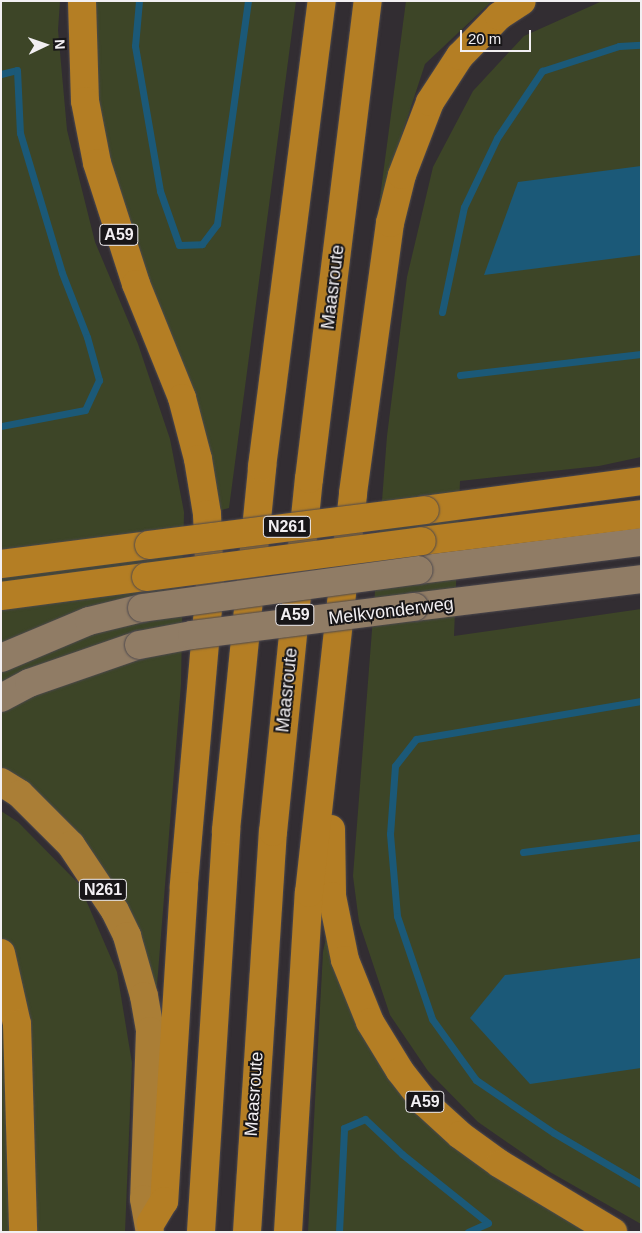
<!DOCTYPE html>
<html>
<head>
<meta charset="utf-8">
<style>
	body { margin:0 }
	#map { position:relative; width:642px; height:1233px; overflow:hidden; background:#322d32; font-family:Arial,sans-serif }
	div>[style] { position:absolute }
	.green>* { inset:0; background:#3d4527 }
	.water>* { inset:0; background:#1b5978 }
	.stream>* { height:7px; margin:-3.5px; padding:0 3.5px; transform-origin:3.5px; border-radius:3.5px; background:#1b5978 }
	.roads { filter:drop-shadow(0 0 1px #4d494e) drop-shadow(0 0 1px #4d494e) }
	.secondary>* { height:28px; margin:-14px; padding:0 14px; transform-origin:14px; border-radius:14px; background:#907c65 }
	.trunk>* { height:28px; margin:-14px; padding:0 14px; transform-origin:14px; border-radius:14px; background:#aa7e36 }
	.motorway>* { height:28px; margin:-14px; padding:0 14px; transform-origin:14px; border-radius:14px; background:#b47e24 }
	.bridges { filter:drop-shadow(0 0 1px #4d494e) drop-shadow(0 0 1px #4d494e) }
	.secondary-bridge>* { height:28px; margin:-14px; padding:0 14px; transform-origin:14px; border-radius:14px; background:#907c65 }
	.motorway-bridge>* { height:28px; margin:-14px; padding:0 14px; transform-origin:14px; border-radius:14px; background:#b47e24 }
	span { translate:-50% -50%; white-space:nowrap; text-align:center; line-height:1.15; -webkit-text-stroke:4px #181618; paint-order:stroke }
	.shield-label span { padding:1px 4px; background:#181618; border:1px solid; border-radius:4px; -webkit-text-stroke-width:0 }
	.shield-label { font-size:16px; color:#f2eff2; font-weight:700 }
	.street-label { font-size:18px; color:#f2eff2 }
	.frame { position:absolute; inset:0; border:2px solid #f2eff2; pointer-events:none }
	.north { position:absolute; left:20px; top:20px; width:50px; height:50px; -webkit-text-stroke:4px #181618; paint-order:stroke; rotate:87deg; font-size:14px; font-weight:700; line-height:20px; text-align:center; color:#f2eff2 }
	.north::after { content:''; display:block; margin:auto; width:18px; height:22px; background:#f2eff2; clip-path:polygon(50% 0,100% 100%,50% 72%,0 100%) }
	.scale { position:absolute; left:460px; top:30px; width:71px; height:22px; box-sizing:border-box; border:2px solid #f2eff2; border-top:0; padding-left:6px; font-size:15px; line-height:18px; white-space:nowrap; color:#f2eff2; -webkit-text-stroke:4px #181618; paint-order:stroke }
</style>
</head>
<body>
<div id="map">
	<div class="green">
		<i style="clip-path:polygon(1px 1px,60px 1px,58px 30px,67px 130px,95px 242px,138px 344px,170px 439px,184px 512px,181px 684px,156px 998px,128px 913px,90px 848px,37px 791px,1px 769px)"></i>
		<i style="clip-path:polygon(95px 1px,296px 1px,229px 508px,214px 512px,148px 280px,103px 137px,95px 74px)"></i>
		<i style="clip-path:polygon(406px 1px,492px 1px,425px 64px,379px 205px)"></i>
		<i style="clip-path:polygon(641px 1px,641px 457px,599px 466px,460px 481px,454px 636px,641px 609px,641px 1224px,550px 1172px,478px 1122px,428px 1071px,390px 1015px,359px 922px,353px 876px,387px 436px,407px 277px,433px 167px,473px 91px,524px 36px,600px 2px)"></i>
		<i style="clip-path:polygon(1px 811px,18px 822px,79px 884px,117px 972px,132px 1063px,125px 1232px,1px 1232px)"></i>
		<i style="clip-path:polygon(328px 928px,411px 1102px,597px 1232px,308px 1232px,323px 952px)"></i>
	</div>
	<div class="water">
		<i style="clip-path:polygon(641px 166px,641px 255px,484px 275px,518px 182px)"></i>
		<i style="clip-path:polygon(641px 958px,641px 1068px,530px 1084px,470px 1018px,505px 975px)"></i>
	</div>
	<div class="stream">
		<i style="left:139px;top:1px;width:45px;rotate:95.1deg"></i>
		<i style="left:135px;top:46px;width:147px;rotate:80.2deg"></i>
		<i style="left:160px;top:191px;width:57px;rotate:70.6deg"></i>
		<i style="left:179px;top:245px;width:23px;rotate:-2deg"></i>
		<i style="left:202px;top:244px;width:25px;rotate:-53deg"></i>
		<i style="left:217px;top:224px;width:225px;rotate:-82.1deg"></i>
		<i style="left:1px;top:74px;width:16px;rotate:-14deg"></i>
		<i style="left:17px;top:70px;width:63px;rotate:87.3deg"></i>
		<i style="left:20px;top:133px;width:146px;rotate:73.3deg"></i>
		<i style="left:62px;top:273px;width:69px;rotate:68.7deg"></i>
		<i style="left:87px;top:337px;width:45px;rotate:74.4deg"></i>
		<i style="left:99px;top:380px;width:33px;rotate:115deg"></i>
		<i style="left:85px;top:410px;width:86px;rotate:169.2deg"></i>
		<i style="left:442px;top:312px;width:107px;rotate:-78.2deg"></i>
		<i style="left:464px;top:207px;width:76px;rotate:-64.4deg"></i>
		<i style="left:497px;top:138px;width:81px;rotate:-56.1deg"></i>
		<i style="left:542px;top:71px;width:81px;rotate:-18deg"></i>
		<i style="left:619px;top:46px;width:22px;rotate:-3deg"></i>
		<i style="left:460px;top:375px;width:182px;rotate:-6.6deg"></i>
		<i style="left:641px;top:701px;width:228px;rotate:170.4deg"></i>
		<i style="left:416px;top:739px;width:34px;rotate:128deg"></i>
		<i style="left:395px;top:766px;width:68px;rotate:94.2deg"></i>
		<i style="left:390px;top:834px;width:82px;rotate:85.1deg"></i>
		<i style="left:397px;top:916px;width:109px;rotate:71.2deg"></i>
		<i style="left:432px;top:1019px;width:75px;rotate:54.2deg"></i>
		<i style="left:476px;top:1080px;width:94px;rotate:34.2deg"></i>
		<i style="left:554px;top:1133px;width:101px;rotate:30.4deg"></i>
		<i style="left:523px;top:852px;width:119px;rotate:-7.2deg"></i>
		<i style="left:339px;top:1232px;width:104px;rotate:-87.2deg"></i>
		<i style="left:344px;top:1128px;width:23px;rotate:-23deg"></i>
		<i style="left:365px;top:1119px;width:51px;rotate:43.4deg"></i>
		<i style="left:402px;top:1154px;width:110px;rotate:38.7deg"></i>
		<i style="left:488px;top:1223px;width:22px;rotate:156deg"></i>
	</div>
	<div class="roads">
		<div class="secondary">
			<i style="left:418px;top:570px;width:225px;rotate:-7.2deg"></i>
			<i style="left:414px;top:607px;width:229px;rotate:-7deg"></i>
			<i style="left:1px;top:658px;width:95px;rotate:-22.8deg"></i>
			<i style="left:89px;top:621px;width:55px;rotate:-13.8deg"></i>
			<i style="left:1px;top:698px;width:32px;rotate:-28deg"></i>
			<i style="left:29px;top:683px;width:116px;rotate:-19.1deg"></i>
		</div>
		<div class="trunk">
			<i style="left:1px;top:782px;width:22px;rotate:32deg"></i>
			<i style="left:20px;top:794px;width:72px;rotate:45deg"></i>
			<i style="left:71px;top:845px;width:79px;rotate:56.3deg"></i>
			<i style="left:115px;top:911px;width:28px;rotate:64deg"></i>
			<i style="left:127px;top:936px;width:62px;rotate:74.2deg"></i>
			<i style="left:144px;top:996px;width:36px;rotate:80deg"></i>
			<i style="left:150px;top:1031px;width:168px;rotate:92deg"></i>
			<i style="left:144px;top:1199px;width:34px;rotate:80deg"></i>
		</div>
		<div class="motorway">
			<i style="left:82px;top:1px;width:100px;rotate:88.3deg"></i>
			<i style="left:85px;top:101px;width:63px;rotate:79deg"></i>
			<i style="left:97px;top:163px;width:127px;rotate:72.1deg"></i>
			<i style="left:136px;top:284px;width:123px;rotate:68deg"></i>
			<i style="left:182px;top:398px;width:63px;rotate:75.3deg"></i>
			<i style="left:198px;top:459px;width:56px;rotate:80.7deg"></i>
			<i style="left:207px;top:514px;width:72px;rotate:87.6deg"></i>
			<i style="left:210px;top:586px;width:301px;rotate:95deg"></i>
			<i style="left:184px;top:886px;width:316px;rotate:93.6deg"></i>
			<i style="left:164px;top:1201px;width:26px;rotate:121deg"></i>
			<i style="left:425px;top:510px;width:218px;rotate:-7.6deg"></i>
			<i style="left:422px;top:541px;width:221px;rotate:-7deg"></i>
			<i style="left:1px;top:564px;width:149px;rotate:-7.3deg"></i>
			<i style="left:1px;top:596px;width:146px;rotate:-7.5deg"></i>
			<i style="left:331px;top:829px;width:67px;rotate:89.1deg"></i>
			<i style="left:332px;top:896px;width:65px;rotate:78.5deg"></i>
			<i style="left:345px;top:960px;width:67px;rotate:68deg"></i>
			<i style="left:370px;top:1022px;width:57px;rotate:58.5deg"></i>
			<i style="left:400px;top:1071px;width:41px;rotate:52deg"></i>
			<i style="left:425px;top:1103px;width:47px;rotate:42.4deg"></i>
			<i style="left:460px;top:1135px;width:49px;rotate:35.9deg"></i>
			<i style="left:500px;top:1164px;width:132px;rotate:31deg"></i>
			<i style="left:1px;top:953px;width:73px;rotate:77.3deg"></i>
			<i style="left:17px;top:1024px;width:208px;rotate:88.3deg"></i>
			<i style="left:201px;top:1232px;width:403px;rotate:-86.4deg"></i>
			<i style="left:226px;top:830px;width:365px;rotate:-84.3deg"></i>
			<i style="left:262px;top:467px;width:470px;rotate:-82.7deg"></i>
			<i style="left:247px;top:1232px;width:401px;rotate:-86.3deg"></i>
			<i style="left:273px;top:832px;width:355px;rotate:-84.2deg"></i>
			<i style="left:309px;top:479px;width:482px;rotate:-83deg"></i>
			<i style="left:288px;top:1232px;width:340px;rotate:-86.5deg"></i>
			<i style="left:309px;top:893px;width:402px;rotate:-83.7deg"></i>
			<i style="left:353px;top:493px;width:273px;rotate:-82.2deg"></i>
			<i style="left:390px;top:223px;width:49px;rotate:-76deg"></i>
			<i style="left:402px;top:175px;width:78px;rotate:-69deg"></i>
			<i style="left:430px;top:102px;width:55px;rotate:-56.9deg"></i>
			<i style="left:460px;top:56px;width:56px;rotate:-45.7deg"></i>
			<i style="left:499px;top:16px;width:27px;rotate:-33deg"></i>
		</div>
	</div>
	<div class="bridges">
		<div class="secondary-bridge">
			<i style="left:142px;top:608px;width:279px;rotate:-7.8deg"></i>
			<i style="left:139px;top:645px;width:54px;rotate:-10.7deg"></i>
			<i style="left:192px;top:635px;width:224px;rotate:-7.2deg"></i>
		</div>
		<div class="motorway-bridge">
			<i style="left:149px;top:545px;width:278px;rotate:-7.2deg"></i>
			<i style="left:146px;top:577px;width:278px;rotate:-7.4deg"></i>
		</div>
	</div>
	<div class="shield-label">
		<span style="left:119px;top:235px">A59</span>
		<span style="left:287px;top:527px">N261</span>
		<span style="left:295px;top:615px">A59</span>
		<span style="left:103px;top:890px">N261</span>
		<span style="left:425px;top:1102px">A59</span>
	</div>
	<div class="street-label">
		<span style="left:333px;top:287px;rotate:-83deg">Maasroute</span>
		<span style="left:391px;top:611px;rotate:-7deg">Melkvonderweg</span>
		<span style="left:287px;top:690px;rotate:-84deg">Maasroute</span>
		<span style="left:254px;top:1094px;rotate:-86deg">Maasroute</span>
	</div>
	<div class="frame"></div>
	<div class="north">N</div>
	<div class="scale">20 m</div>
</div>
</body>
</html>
